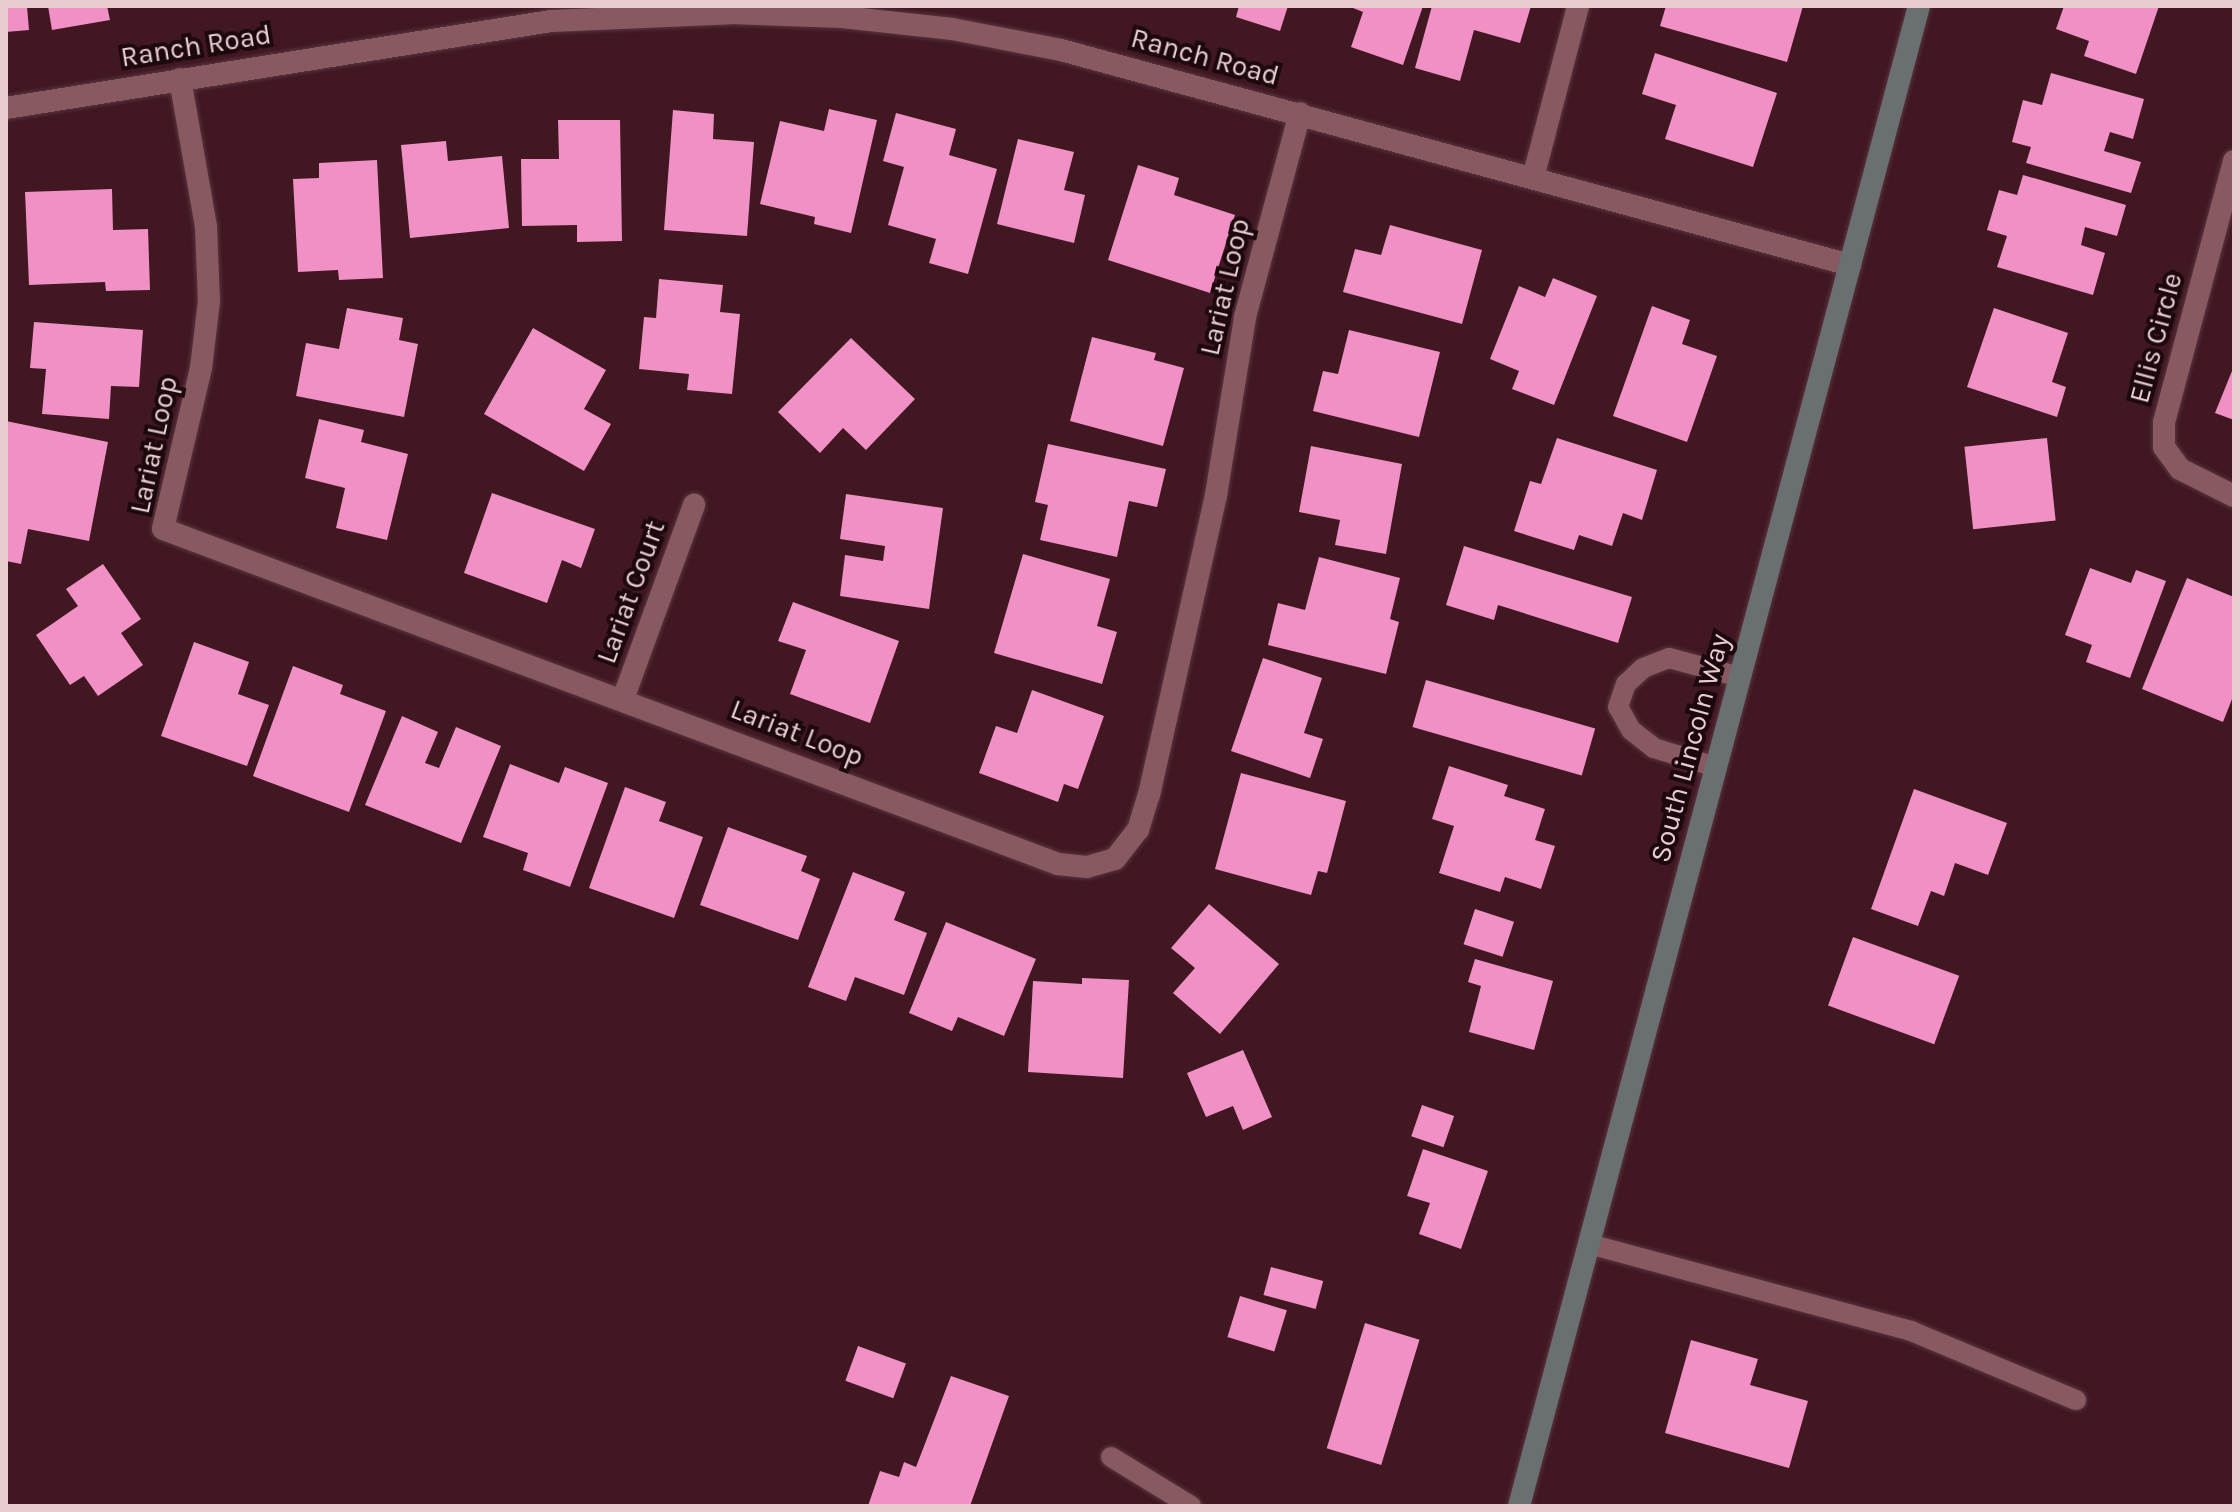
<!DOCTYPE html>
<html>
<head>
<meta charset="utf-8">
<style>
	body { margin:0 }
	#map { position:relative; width:2240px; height:1512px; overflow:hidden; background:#411721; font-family:Karla,sans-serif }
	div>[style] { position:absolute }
	.building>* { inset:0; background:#f090c4; transform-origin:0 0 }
	.roads { filter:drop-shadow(0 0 2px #58363e) drop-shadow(0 0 2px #58363e) }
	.service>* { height:20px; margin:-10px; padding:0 10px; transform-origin:10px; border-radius:10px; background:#895962 }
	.minor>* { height:22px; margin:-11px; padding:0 11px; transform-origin:11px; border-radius:11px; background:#895962 }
	.secondary>* { height:22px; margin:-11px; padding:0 11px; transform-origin:11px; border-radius:11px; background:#6a6f72 }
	span { translate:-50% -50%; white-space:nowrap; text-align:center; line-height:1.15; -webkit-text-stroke:8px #1c090d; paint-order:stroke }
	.street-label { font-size:28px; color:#e9ccd0 }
	.frame { position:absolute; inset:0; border:8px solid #e9ccd0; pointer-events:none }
</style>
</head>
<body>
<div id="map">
	<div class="building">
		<i style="clip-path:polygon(6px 6px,27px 6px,29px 30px,6px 32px)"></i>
		<i style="clip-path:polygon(48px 6px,107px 6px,110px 20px,52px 30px)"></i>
		<i style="clip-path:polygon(1239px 6px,1288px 6px,1280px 31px,1236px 17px)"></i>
		<i style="clip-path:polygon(1348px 6px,1423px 6px,1403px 65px,1351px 47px,1363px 12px)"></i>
		<i style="clip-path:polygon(1432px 6px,1531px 6px,1520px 43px,1474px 30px,1460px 81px,1415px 68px)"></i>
		<i style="clip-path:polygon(1666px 6px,1803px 6px,1787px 62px,1660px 26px)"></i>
		<i style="clip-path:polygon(2064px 6px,2159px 6px,2136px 74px,2084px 56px,2089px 41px,2056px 29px)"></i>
		<i style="clip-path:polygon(1655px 53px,1777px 93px,1753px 167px,1665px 139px,1676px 105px,1642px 94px)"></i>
		<i style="clip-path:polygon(2051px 73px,2144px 99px,2133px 139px,2110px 132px,2104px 151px,2141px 162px,2131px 193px,2026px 163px,2031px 147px,2012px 142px,2023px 100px,2042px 105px)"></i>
		<i style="clip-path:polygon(829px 109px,877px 120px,851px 233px,814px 224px,815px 217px,760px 204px,780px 121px,824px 131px)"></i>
		<i style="clip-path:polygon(673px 110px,714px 114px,713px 139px,754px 142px,747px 236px,664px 230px)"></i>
		<i style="clip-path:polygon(896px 113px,956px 129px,949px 155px,997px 169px,968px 274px,929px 263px,936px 239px,888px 225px,904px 167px,883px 161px)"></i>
		<i style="clip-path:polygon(558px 120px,620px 120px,622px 241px,577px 242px,577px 225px,522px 226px,521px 159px,559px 159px)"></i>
		<i style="clip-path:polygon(1018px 139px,1074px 152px,1064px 190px,1085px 195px,1074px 243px,997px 224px)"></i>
		<i style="clip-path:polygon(446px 141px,448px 161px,502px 156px,509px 228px,410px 238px,401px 145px)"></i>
		<i style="clip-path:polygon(377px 160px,383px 278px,339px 280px,338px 270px,298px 272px,293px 179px,319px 178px,319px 163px)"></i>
		<i style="clip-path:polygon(1138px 165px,1179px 178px,1174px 195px,1235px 215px,1210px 293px,1108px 260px)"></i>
		<i style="clip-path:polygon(2023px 175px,2126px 205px,2117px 236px,2085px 227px,2081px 245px,2105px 253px,2093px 295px,1997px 267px,2007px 236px,1987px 230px,1999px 190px,2017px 195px)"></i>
		<i style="clip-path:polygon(112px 189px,113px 230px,148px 229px,150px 290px,106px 291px,105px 282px,29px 285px,25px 192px)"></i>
		<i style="clip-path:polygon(1390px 225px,1482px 250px,1462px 324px,1343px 292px,1355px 249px,1381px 255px)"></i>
		<i style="clip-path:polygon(1553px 278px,1597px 296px,1554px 405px,1512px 389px,1519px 371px,1490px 359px,1519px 286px,1545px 297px)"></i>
		<i style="clip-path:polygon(659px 279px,723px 285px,720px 312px,740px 314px,732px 394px,687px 390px,689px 374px,639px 369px,644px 317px,656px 318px)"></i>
		<i style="clip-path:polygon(1652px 306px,1690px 320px,1682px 344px,1717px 356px,1687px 442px,1613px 416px)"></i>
		<i style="clip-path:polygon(347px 308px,403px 318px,399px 340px,418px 344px,404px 417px,296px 396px,306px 343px,339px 349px)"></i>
		<i style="clip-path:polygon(1994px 308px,2068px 333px,2052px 382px,2066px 387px,2057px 417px,1967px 387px)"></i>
		<i style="clip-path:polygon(34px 322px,143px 330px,139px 387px,111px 386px,109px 419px,42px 414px,46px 369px,30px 368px)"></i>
		<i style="clip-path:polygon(533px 328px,606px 370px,584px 409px,611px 424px,584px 471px,484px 414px)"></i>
		<i style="clip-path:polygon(1349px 330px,1440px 352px,1419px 437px,1313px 411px,1323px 371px,1338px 374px)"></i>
		<i style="clip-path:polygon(1092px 337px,1156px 353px,1154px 360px,1184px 368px,1163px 446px,1070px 421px)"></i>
		<i style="clip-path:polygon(851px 338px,915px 399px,866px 450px,843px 428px,820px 453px,778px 412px)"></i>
		<i style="clip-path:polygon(2234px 366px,2234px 420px,2215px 413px)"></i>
		<i style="clip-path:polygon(319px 419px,364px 430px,361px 442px,408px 454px,387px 540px,336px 528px,345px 488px,305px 478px)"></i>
		<i style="clip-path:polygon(6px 421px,108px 442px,89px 541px,28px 529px,21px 564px,6px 561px)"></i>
		<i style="clip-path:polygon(1557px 438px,1657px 470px,1642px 520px,1623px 513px,1612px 546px,1579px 535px,1574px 550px,1514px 531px,1530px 481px,1541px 484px)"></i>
		<i style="left:2047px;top:438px;width:83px;height:83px;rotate:84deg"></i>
		<i style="clip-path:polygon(1048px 444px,1166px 469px,1157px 507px,1129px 501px,1117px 557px,1040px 540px,1048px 505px,1035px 502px)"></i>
		<i style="clip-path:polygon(1311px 446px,1402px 464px,1386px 554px,1335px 545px,1340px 520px,1299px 512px)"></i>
		<i style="clip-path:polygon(492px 493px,595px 529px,581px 568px,562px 560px,547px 603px,464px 573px)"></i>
		<i style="clip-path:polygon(846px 494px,943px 508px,929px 609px,840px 596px,845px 555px,883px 561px,885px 546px,840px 539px)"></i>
		<i style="clip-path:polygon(1464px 546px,1632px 597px,1618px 643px,1498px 605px,1494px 620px,1446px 605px)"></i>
		<i style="clip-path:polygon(1023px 554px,1110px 579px,1097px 626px,1117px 632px,1102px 684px,994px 653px)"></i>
		<i style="clip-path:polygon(1319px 557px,1400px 578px,1390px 619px,1399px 622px,1386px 674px,1268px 645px,1278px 603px,1305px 610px)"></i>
		<i style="clip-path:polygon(103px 564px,141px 619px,121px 633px,143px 665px,98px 696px,84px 676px,70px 685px,36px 635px,78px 606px,66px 589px)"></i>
		<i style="clip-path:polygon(2090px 568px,2131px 583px,2136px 570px,2166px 581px,2130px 678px,2086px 662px,2092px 645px,2065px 635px)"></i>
		<i style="clip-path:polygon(2187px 578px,2234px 597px,2234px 694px,2223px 722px,2142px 689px)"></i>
		<i style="clip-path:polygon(793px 602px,899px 641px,870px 723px,790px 694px,806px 650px,778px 641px)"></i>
		<i style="clip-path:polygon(194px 642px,249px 662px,238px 694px,269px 705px,247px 766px,161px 736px)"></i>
		<i style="clip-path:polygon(1263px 658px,1322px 678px,1304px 733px,1323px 739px,1310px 778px,1231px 751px)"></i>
		<i style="clip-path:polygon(293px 666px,343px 685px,340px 694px,386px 711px,349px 812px,253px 776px)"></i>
		<i style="left:1426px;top:680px;width:176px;height:49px;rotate:16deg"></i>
		<i style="clip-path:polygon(1032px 690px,1104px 716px,1078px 789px,1064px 784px,1058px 802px,979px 773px,996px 726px,1017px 733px)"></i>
		<i style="clip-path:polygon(402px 716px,438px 732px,425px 763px,439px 768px,456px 727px,501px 746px,461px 843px,365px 805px)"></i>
		<i style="clip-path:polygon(510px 764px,559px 783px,565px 767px,608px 783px,570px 887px,523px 870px,528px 853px,483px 837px)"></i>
		<i style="clip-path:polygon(1449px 766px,1508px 785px,1504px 796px,1545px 809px,1535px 840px,1555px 846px,1541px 889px,1505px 877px,1500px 892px,1439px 873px,1454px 826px,1432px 819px)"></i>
		<i style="clip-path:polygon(1241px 773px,1346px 801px,1327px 873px,1318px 871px,1311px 895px,1215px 869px)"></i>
		<i style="clip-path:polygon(625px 787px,666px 802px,659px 821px,703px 837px,674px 918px,589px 888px)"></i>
		<i style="clip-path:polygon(1914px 789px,2007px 823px,1988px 875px,1955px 863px,1944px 896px,1931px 891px,1918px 926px,1871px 909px)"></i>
		<i style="clip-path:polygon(728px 827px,807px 856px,801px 871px,820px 879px,798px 940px,700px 905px)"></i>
		<i style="clip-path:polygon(853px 872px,905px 892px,894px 920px,927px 933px,904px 995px,855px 977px,846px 1001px,808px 987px)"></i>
		<i style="clip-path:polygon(1209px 904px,1279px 964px,1220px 1034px,1173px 993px,1195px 968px,1171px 948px)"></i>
		<i style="left:1475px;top:909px;width:41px;height:37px;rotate:18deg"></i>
		<i style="clip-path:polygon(946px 922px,1036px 959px,1004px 1036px,958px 1017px,952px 1031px,909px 1013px)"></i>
		<i style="left:1853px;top:937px;width:113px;height:73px;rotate:20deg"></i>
		<i style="clip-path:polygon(1475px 959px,1553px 981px,1534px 1050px,1469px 1032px,1481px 986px,1468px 982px)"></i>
		<i style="clip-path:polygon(1082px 978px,1129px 980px,1123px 1078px,1028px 1072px,1033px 981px,1082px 984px)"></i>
		<i style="clip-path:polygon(1243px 1050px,1272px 1117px,1243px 1130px,1233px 1106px,1206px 1117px,1187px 1073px)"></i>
		<i style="left:1422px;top:1105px;width:34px;height:33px;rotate:19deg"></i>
		<i style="clip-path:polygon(1423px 1149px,1488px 1171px,1461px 1249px,1419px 1234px,1430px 1203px,1407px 1196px)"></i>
		<i style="left:1271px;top:1267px;width:54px;height:29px;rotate:15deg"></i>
		<i style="left:1240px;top:1296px;width:49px;height:43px;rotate:17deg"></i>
		<i style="left:1365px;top:1323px;width:57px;height:131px;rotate:17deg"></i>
		<i style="clip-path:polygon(1691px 1340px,1758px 1359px,1750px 1385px,1808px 1401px,1789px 1468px,1665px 1433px)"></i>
		<i style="left:858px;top:1346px;width:51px;height:37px;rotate:20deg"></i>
		<i style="clip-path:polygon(951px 1376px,1009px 1396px,970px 1506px,868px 1506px,880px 1471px,899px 1477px,904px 1462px,916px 1467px)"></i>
	</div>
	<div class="roads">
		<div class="service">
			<i style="left:1716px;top:767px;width:65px;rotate:-163deg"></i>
			<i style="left:1654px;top:748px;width:29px;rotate:-142deg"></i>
			<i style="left:1631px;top:730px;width:26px;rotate:-119deg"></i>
			<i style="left:1618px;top:707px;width:24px;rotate:-71deg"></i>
			<i style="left:1626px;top:684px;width:23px;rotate:-43deg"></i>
			<i style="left:1643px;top:668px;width:28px;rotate:-21deg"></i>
			<i style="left:1669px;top:658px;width:73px;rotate:15deg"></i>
			<i style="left:1589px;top:1244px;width:334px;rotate:15.1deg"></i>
			<i style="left:1911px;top:1331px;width:179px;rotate:22.7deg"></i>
			<i style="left:1111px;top:1457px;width:94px;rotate:31.5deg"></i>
		</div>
		<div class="minor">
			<i style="left:180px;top:79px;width:150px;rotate:80deg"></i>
			<i style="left:206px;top:227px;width:74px;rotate:87.7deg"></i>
			<i style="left:209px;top:301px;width:67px;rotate:96.8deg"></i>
			<i style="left:201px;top:368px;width:165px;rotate:103.3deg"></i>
			<i style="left:163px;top:529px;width:956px;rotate:20.52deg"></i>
			<i style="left:1058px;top:864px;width:29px;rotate:6deg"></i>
			<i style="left:1087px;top:867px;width:29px;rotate:-16deg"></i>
			<i style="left:1115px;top:859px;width:37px;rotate:-52deg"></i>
			<i style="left:1138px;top:830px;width:37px;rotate:-73deg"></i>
			<i style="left:1149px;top:795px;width:307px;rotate:-77.4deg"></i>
			<i style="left:1216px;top:495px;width:180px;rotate:-80.7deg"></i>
			<i style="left:1245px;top:317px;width:211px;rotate:-74.9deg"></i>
			<i style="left:6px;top:108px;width:552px;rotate:-9.07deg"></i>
			<i style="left:551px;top:21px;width:180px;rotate:-2.5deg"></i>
			<i style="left:731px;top:13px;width:111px;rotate:2.1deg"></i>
			<i style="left:842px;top:17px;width:111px;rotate:6.2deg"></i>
			<i style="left:952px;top:29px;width:111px;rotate:10.9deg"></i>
			<i style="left:1061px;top:50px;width:818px;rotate:15.24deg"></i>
			<i style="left:2234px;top:161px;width:270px;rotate:105deg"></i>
			<i style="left:2164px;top:422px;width:25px;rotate:90deg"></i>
			<i style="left:2164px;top:447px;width:27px;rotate:54deg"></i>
			<i style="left:2180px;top:469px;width:60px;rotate:26.6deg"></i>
			<i style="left:1533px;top:178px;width:178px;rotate:-75.3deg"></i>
			<i style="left:623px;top:699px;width:207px;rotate:-69.9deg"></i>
		</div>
		<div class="secondary">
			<i style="left:1519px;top:1506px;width:1552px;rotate:-75.07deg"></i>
		</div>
	</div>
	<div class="street-label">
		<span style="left:196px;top:46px;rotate:-9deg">Ranch Road</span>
		<span style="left:1205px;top:57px;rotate:15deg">Ranch Road</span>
		<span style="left:1225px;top:287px;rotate:-77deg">Lariat Loop</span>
		<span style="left:2156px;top:338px;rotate:-75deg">Ellis Circle</span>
		<span style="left:154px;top:445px;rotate:-78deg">Lariat Loop</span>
		<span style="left:631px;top:592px;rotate:-70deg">Lariat Court</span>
		<span style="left:797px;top:733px;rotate:21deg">Lariat Loop</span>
		<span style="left:1690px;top:748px;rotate:-75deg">South Lincoln Way</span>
	</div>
	<div class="frame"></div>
</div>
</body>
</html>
